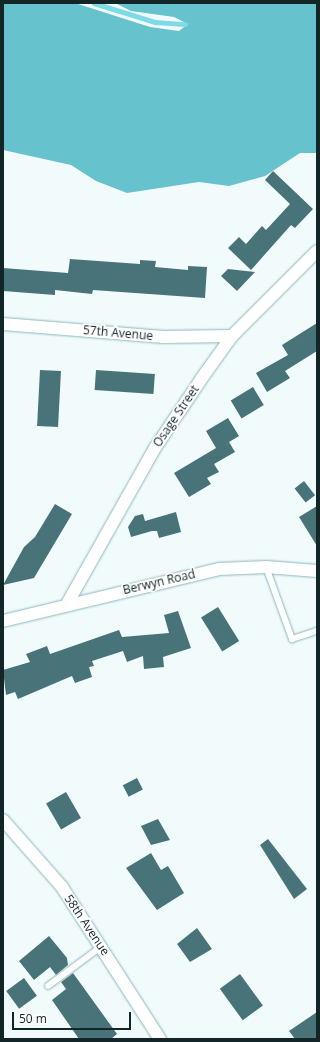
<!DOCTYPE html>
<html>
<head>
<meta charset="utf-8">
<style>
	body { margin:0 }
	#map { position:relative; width:320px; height:1042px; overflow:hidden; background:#f2fbfc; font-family:"Open Sans",sans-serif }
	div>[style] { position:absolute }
	.forest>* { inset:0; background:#66c3ce }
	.stream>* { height:4.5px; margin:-2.25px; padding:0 2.25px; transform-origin:2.25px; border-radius:2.25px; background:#7edae6 }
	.building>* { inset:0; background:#487479; transform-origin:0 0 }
	.roads { filter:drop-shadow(0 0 1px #8ab7bd) drop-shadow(0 0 1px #8ab7bd) }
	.service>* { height:6px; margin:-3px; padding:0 3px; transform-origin:3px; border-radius:3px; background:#fff }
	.minor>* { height:12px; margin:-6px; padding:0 6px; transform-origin:6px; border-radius:6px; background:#fff }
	span { translate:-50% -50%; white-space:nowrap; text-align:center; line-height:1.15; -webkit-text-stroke:3.5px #fff; paint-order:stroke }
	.street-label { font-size:12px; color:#132527 }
	.frame { position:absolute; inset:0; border:4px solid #132527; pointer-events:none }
	.scale { position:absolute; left:12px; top:1012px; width:119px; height:18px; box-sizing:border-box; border:2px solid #132527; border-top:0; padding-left:5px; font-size:12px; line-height:14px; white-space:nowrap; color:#132527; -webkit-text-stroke:3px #fff; paint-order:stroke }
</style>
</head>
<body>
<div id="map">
	<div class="forest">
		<i style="clip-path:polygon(3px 3px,75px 3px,150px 27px,179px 31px,188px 24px,174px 17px,131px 11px,115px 3px,317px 3px,317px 153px,300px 153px,265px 176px,229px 186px,199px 182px,127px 193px,96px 181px,71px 165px,3px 150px)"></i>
	</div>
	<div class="stream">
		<i style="left:94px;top:3px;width:64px;rotate:17.3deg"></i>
		<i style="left:155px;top:22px;width:30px;rotate:4deg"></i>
	</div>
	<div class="building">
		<i style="clip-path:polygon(273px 171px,313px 209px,295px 228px,291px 225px,251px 270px,228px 248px,239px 237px,246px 244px,262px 226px,266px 230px,290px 204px,265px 180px)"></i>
		<i style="clip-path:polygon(70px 259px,140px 264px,140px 260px,156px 261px,155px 267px,188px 270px,188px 266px,207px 267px,205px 298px,93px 290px,92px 294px,55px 290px,55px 295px,3px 291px,3px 268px,68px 273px)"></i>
		<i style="clip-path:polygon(228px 269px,255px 272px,237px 291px,221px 276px)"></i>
		<i style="clip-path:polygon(317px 323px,317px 351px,285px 371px,290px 378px,267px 392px,256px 373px,288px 355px,282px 345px)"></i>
		<i style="left:40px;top:370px;width:21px;height:56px;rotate:3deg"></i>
		<i style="left:96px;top:370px;width:59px;height:20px;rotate:4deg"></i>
		<i style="left:253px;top:387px;width:21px;height:26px;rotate:59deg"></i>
		<i style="clip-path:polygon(228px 418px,239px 436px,229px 442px,235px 452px,214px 464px,219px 472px,207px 478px,211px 484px,189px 497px,174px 473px,216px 448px,206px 431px)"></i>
		<i style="left:304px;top:481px;width:18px;height:12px;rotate:52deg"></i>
		<i style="clip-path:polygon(55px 504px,72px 514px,34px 578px,3px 585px,24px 547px,35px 537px)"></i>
		<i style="clip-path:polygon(317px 506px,317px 546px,299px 517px)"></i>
		<i style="clip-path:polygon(176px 512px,181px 532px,159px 538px,157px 531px,152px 531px,131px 537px,128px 527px,135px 516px,143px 514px,145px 521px)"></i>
		<i style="left:218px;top:607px;width:40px;height:20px;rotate:58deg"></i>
		<i style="clip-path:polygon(178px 611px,191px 648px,163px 657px,164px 667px,144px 669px,143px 656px,127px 662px,123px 651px,92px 661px,94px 666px,89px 667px,92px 677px,75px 683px,72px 676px,18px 699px,15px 692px,6px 695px,3px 670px,30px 662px,26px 654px,47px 646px,50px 654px,119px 630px,122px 637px,169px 633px,164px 615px)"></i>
		<i style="left:137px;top:778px;width:13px;height:16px;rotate:63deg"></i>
		<i style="left:66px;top:792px;width:30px;height:23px;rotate:60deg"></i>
		<i style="clip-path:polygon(158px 819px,170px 840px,151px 845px,141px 826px)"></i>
		<i style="clip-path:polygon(268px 839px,307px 889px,294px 899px,260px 845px)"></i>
		<i style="clip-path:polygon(151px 853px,161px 870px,168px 866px,184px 893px,157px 910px,126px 868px)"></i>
		<i style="clip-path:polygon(197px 928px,212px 949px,190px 962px,177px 944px)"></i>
		<i style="clip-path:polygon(49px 936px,67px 958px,68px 965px,56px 975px,50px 967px,34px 980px,19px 961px)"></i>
		<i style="clip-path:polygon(73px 973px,117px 1034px,111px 1039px,79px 1039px,52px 1000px,66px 989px,61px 982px)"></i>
		<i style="left:240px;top:974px;width:39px;height:25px;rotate:54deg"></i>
		<i style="left:24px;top:978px;width:22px;height:22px;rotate:54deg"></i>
		<i style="clip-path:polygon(317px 1012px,317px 1039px,295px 1039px,289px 1031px)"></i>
	</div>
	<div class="roads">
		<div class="service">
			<i style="left:266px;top:567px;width:77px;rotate:70.1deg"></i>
			<i style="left:292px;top:639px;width:26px;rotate:-18deg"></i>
			<i style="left:48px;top:986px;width:67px;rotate:-36.5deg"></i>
		</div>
		<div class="minor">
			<i style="left:3px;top:324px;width:161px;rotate:4.6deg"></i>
			<i style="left:163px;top:337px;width:69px;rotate:-0.8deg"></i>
			<i style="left:67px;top:604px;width:179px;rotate:-60.6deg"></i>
			<i style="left:155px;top:448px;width:88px;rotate:-56.1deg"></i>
			<i style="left:204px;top:375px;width:48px;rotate:-54.3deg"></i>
			<i style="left:232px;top:336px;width:120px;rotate:-45deg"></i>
			<i style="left:3px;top:621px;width:222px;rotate:-13.5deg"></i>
			<i style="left:219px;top:569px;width:47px;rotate:-2.4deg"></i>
			<i style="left:266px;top:567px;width:51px;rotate:4.5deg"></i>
			<i style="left:3px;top:820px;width:89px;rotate:48.6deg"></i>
			<i style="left:62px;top:887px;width:181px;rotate:57.2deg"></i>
		</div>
	</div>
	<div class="street-label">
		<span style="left:118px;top:333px;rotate:5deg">57th Avenue</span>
		<span style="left:176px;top:416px;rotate:-56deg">Osage Street</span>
		<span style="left:159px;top:582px;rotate:-13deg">Berwyn Road</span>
		<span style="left:87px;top:925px;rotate:56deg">58th Avenue</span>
	</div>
	<div class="frame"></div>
	<div class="scale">50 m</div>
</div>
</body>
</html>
